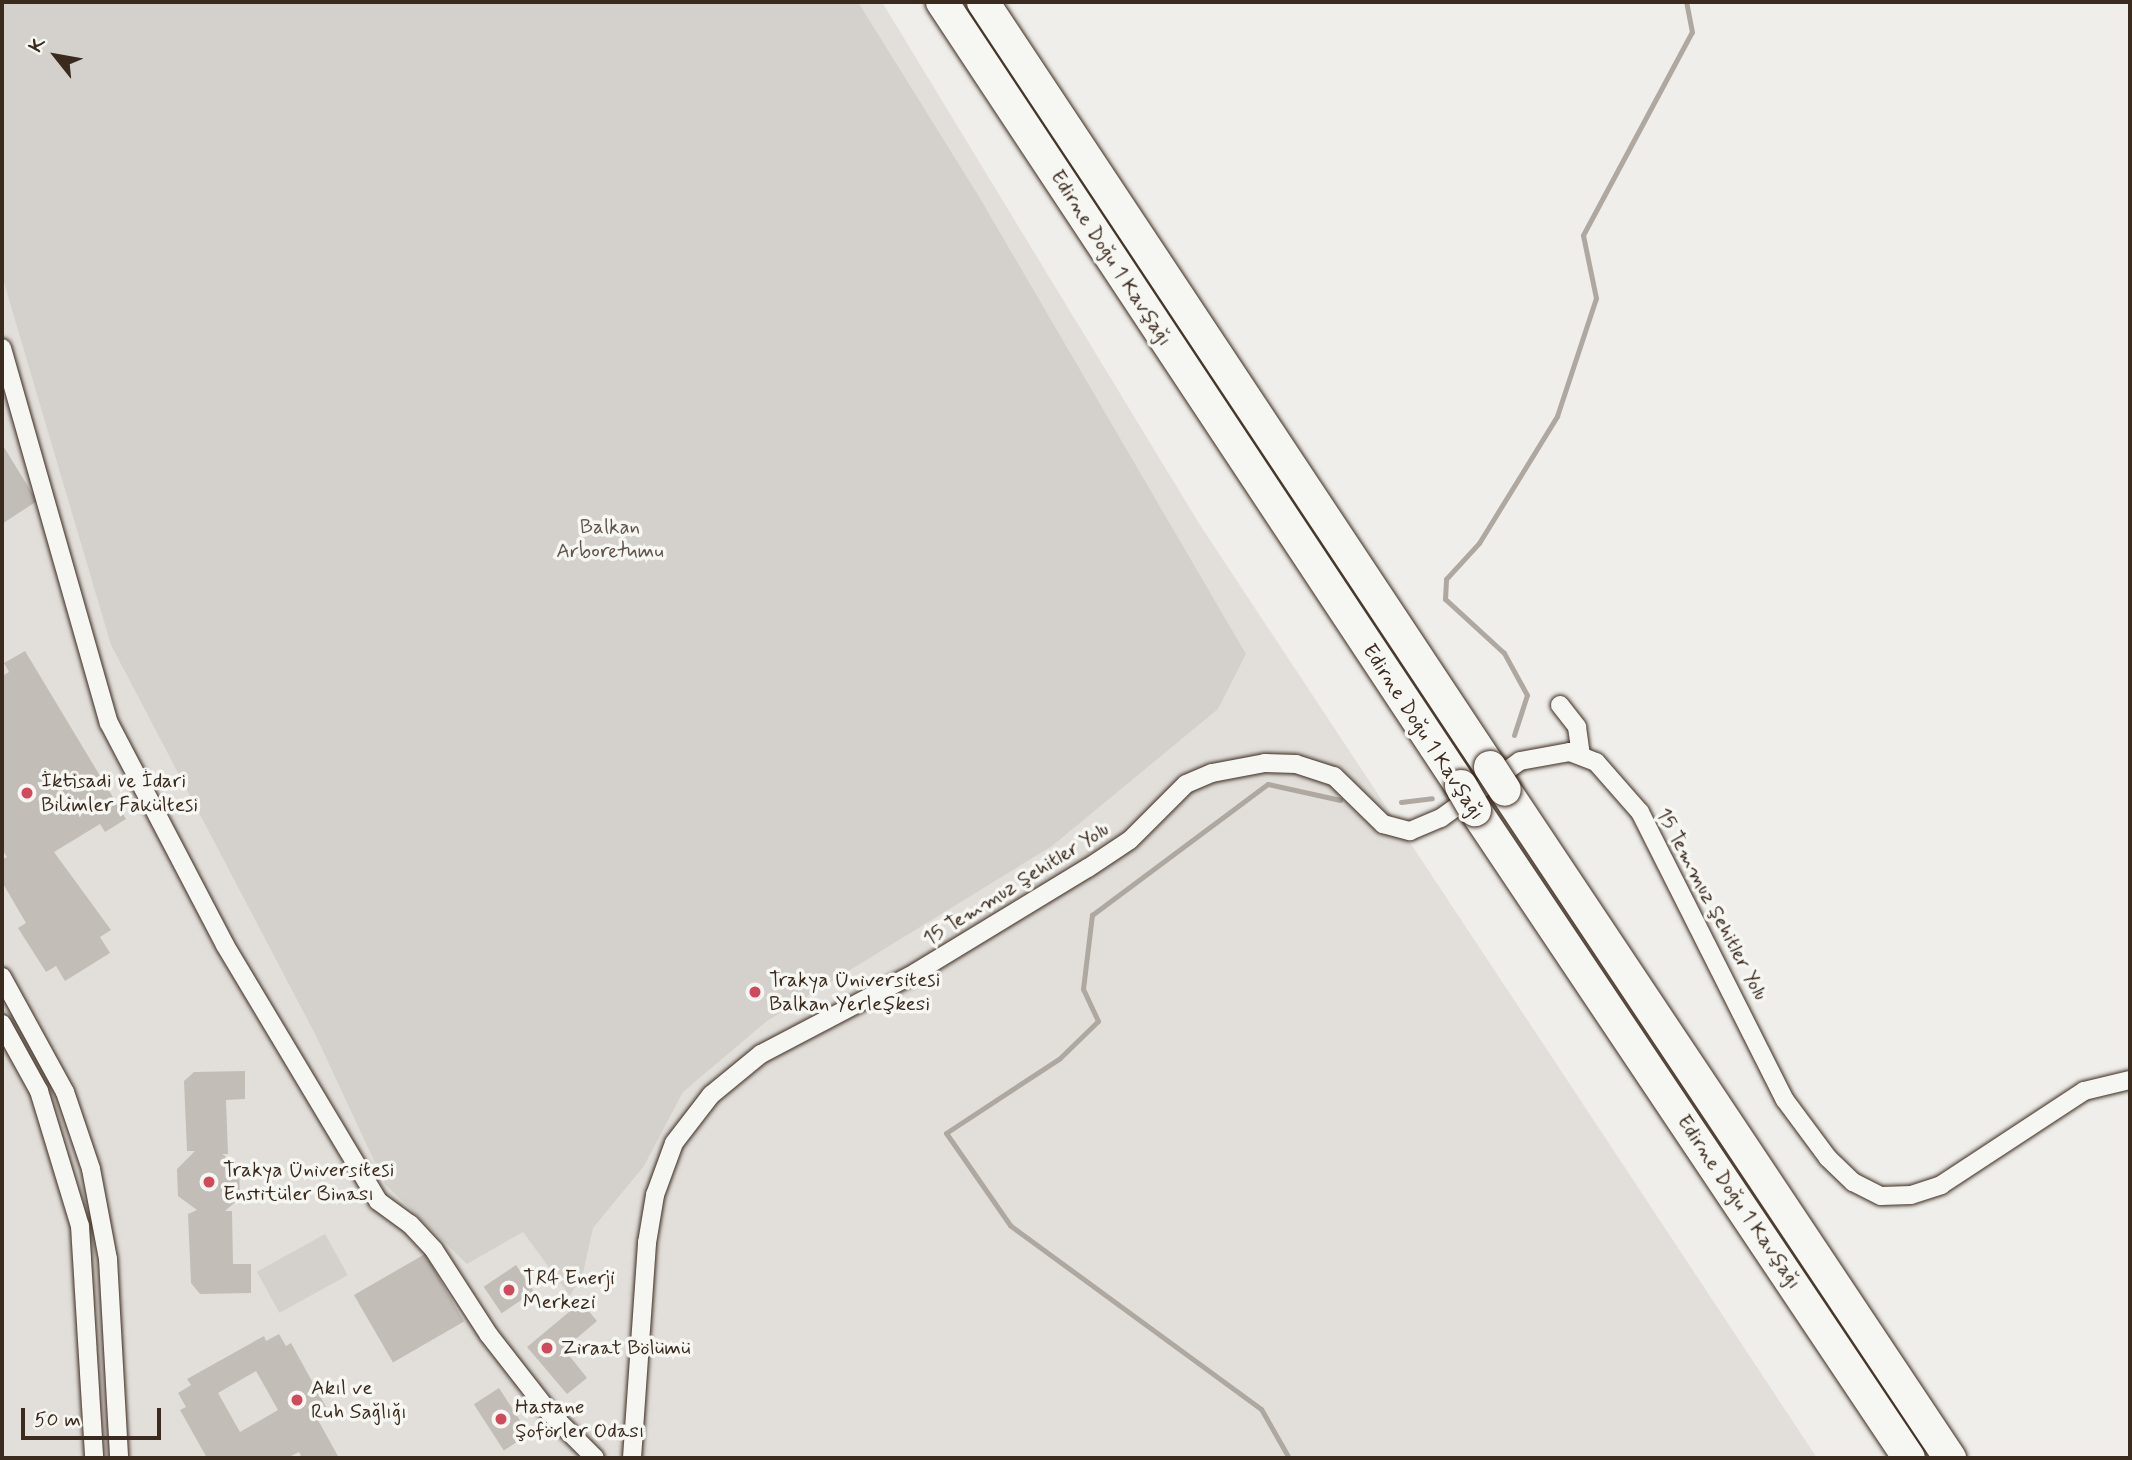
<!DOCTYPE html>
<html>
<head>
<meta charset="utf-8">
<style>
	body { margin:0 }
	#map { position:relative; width:2132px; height:1460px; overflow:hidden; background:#efeeea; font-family:Mynerve,sans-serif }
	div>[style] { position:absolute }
	.built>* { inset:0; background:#e2dfdb }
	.green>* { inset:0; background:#d4d1cc; transform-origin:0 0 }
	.stream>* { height:5px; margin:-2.5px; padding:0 2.5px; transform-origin:2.5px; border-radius:2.5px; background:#afa8a1 }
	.building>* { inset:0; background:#c2bdb7; transform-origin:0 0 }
	.roads { filter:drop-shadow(0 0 2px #3b2a1e) drop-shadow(0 0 2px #3b2a1e) }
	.street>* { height:18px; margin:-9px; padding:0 9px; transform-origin:9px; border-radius:9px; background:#f6f6f2 }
	.highway>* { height:32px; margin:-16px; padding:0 16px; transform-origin:16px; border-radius:16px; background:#f6f6f2 }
	.bridges { filter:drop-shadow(0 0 2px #3b2a1e) drop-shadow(0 0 2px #3b2a1e) }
	.highway-bridge>* { height:32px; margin:-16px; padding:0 16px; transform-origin:16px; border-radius:16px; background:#f6f6f2 }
	.dots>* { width:19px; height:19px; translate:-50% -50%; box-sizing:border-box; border:4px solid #f6f6f2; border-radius:50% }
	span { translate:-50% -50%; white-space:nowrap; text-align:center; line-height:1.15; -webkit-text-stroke:7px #f6f6f2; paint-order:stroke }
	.street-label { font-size:21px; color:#3b2a1e }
	.park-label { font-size:21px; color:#61544a }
	.poi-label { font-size:21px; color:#3b2a1e }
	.left { translate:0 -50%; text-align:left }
	.frame { position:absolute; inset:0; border:4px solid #3b2a1e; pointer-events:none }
	.north { position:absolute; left:21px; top:21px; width:70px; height:70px; -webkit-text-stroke:5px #f6f6f2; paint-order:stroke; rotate:301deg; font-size:19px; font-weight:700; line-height:28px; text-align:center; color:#3b2a1e }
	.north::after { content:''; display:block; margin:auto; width:24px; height:32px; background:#3b2a1e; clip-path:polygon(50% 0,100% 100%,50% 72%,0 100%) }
	.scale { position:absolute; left:21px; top:1408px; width:140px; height:32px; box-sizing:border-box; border:4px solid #3b2a1e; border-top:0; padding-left:9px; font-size:21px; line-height:24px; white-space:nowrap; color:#3b2a1e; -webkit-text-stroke:5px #f6f6f2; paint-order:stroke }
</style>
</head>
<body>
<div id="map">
	<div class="built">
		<i style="clip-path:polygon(2px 2px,882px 2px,1200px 525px,1817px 1458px,2px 1458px)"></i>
	</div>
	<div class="green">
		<i style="clip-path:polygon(2px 2px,858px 2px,978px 195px,1246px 654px,1218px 709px,1052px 846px,767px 1021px,683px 1092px,644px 1166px,593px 1228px,583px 1273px,570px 1296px,523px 1232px,467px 1264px,385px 1184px,315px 1034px,111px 645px,2px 276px)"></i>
		<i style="left:325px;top:1234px;width:47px;height:78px;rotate:61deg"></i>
	</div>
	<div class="stream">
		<i style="left:1514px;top:735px;width:42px;rotate:-72deg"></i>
		<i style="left:1527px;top:695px;width:48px;rotate:-118.7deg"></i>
		<i style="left:1504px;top:653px;width:80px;rotate:-137.5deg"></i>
		<i style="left:1445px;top:599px;width:20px;rotate:-87deg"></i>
		<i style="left:1446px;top:579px;width:49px;rotate:-47.5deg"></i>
		<i style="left:1479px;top:543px;width:149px;rotate:-58.4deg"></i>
		<i style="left:1557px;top:416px;width:124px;rotate:-71.7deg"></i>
		<i style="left:1596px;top:298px;width:64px;rotate:-101.7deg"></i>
		<i style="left:1583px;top:235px;width:230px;rotate:-61.8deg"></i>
		<i style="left:1692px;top:32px;width:31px;rotate:-101deg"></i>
		<i style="left:1401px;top:802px;width:31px;rotate:-7deg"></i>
		<i style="left:1289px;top:1458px;width:56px;rotate:-119.7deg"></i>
		<i style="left:1261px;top:1409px;width:311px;rotate:-143.8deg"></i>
		<i style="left:1010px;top:1225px;width:112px;rotate:-124.8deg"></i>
		<i style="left:946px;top:1133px;width:136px;rotate:-33.3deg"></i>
		<i style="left:1060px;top:1058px;width:53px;rotate:-44.2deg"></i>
		<i style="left:1098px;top:1021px;width:35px;rotate:-115deg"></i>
		<i style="left:1083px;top:989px;width:75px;rotate:-83.1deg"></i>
		<i style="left:1092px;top:915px;width:219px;rotate:-36.7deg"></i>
		<i style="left:1268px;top:784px;width:74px;rotate:12.5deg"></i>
	</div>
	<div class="building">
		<i style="clip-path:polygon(2px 444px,37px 501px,2px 524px)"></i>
		<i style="clip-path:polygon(25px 651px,126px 819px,105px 832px,100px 824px,54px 852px,111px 930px,100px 937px,110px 953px,65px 981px,56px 966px,46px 972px,18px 928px,26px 923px,2px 882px,2px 860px,7px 857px,2px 849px,2px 676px,9px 672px,4px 663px)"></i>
		<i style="clip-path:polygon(245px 1071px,245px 1099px,226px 1100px,228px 1154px,222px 1154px,239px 1166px,240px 1198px,225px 1211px,232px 1211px,233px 1264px,251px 1264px,251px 1293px,200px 1294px,191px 1283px,188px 1214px,197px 1210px,178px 1196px,177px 1169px,195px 1151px,187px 1151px,184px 1081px,194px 1072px)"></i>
		<i style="left:425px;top:1254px;width:78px;height:82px;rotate:60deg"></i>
		<i style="left:516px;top:1265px;width:32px;height:39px;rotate:56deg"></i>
		<i style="clip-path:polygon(581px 1302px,597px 1321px,564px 1349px,587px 1378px,567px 1394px,527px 1347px)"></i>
		<i style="clip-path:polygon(evenodd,279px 1334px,286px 1346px,291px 1343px,330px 1414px,318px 1420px,339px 1458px,302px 1458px,299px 1452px,287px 1458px,207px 1458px,180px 1410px,186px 1407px,178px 1393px,191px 1385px,187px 1379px,264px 1336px,266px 1341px,279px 1334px,256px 1371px,278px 1410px,240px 1432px,218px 1393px,256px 1371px)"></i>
		<i style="left:499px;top:1388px;width:55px;height:30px;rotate:57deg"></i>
	</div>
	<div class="roads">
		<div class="street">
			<i style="left:2px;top:348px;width:390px;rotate:74.1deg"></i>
			<i style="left:109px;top:723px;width:250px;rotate:62.4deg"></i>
			<i style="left:225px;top:945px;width:298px;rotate:59.1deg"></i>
			<i style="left:378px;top:1201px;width:39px;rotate:36deg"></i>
			<i style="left:410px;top:1224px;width:35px;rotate:47deg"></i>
			<i style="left:434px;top:1250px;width:101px;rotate:57.1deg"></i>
			<i style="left:489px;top:1335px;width:98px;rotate:52.1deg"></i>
			<i style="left:549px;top:1412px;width:65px;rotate:45deg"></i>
			<i style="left:1560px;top:705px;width:28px;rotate:52deg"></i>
			<i style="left:1577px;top:727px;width:29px;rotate:82deg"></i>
			<i style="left:2px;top:977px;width:131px;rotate:61.3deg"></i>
			<i style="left:65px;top:1092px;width:81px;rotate:71.3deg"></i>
			<i style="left:91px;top:1169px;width:92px;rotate:79.3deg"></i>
			<i style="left:108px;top:1259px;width:199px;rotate:86.8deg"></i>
			<i style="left:2px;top:1024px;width:77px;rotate:61.1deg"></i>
			<i style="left:39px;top:1091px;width:141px;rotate:73.1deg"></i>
			<i style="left:80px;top:1226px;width:232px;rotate:86.5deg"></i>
			<i style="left:632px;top:1458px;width:216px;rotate:-86deg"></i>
			<i style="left:647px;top:1243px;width:49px;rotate:-80.5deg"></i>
			<i style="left:655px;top:1195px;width:55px;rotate:-69.9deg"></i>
			<i style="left:674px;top:1143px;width:61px;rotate:-52.4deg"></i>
			<i style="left:711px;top:1095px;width:65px;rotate:-39.4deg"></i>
			<i style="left:761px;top:1054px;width:174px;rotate:-27.7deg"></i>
			<i style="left:915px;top:973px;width:202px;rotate:-31.3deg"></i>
			<i style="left:1088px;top:868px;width:50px;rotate:-33.7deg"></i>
			<i style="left:1130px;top:840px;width:79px;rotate:-45deg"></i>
			<i style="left:1186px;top:784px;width:28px;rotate:-23deg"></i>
			<i style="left:1212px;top:773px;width:54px;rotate:-10.7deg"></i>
			<i style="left:1265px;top:763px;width:31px;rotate:2deg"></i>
			<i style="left:1296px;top:764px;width:40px;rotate:18deg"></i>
			<i style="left:1334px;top:776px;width:69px;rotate:44.4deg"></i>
			<i style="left:1383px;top:824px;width:28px;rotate:15deg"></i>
			<i style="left:1410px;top:831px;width:34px;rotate:-23deg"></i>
			<i style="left:1441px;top:818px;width:97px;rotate:-35.8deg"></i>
			<i style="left:1520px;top:761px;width:51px;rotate:-10.2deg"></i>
			<i style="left:1570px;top:752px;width:28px;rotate:21deg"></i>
			<i style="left:1596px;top:762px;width:67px;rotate:48.7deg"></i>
			<i style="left:1640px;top:812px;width:322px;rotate:63.3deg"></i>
			<i style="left:1785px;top:1100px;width:72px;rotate:53.4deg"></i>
			<i style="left:1828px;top:1158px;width:35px;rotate:44deg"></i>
			<i style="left:1853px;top:1182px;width:31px;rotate:27deg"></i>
			<i style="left:1881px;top:1196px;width:30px;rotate:-2deg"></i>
			<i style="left:1911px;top:1195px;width:32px;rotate:-18deg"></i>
			<i style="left:1941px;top:1185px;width:171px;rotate:-33.3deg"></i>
			<i style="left:2084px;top:1091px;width:47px;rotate:-13.4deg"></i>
		</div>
		<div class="highway">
			<i style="left:942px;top:2px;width:940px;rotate:56.5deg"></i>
			<i style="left:983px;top:2px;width:918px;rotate:56.47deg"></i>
			<i style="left:1505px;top:790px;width:803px;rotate:56.33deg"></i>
			<i style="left:1475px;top:810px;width:780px;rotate:56.19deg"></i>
		</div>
	</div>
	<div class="bridges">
		<div class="highway-bridge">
			<i style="left:1490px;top:767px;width:27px;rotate:57deg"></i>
			<i style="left:1461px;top:786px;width:28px;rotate:60deg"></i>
		</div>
	</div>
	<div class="dots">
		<i style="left:27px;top:793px;background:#d1495b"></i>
		<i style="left:755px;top:992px;background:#d1495b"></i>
		<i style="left:209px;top:1182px;background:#d1495b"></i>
		<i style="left:509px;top:1290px;background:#d1495b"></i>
		<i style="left:547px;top:1348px;background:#d1495b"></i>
		<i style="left:297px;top:1400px;background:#d1495b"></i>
		<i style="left:501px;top:1419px;background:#d1495b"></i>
	</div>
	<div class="street-label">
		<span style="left:1111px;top:258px;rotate:57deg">Edirne Doğu 1 Kavşağı</span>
		<span style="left:1423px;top:732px;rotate:57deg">Edirne Doğu 1 Kavşağı</span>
		<span style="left:1016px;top:884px;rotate:-32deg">15 Temmuz Şehitler Yolu</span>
		<span style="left:1712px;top:904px;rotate:62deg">15 Temmuz Şehitler Yolu</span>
		<span style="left:1739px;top:1202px;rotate:56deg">Edirne Doğu 1 Kavşağı</span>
	</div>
	<div class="park-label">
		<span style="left:610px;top:539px">Balkan<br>Arboretumu</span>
	</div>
	<div class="poi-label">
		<span class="left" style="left:41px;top:793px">İktisadi ve İdari<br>Bilimler Fakültesi</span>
		<span class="left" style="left:769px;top:992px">Trakya Üniversitesi<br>Balkan Yerleşkesi</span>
		<span class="left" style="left:223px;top:1182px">Trakya Üniversitesi<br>Enstitüler Binası</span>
		<span class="left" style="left:523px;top:1290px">TR4 Enerji<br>Merkezi</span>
		<span class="left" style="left:561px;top:1348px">Ziraat Bölümü</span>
		<span class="left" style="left:311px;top:1400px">Akıl ve<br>Ruh Sağlığı</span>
		<span class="left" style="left:515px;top:1419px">Hastane<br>Şoförler Odası</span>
	</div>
	<div class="frame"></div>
	<div class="north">K</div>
	<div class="scale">50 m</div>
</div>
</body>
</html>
